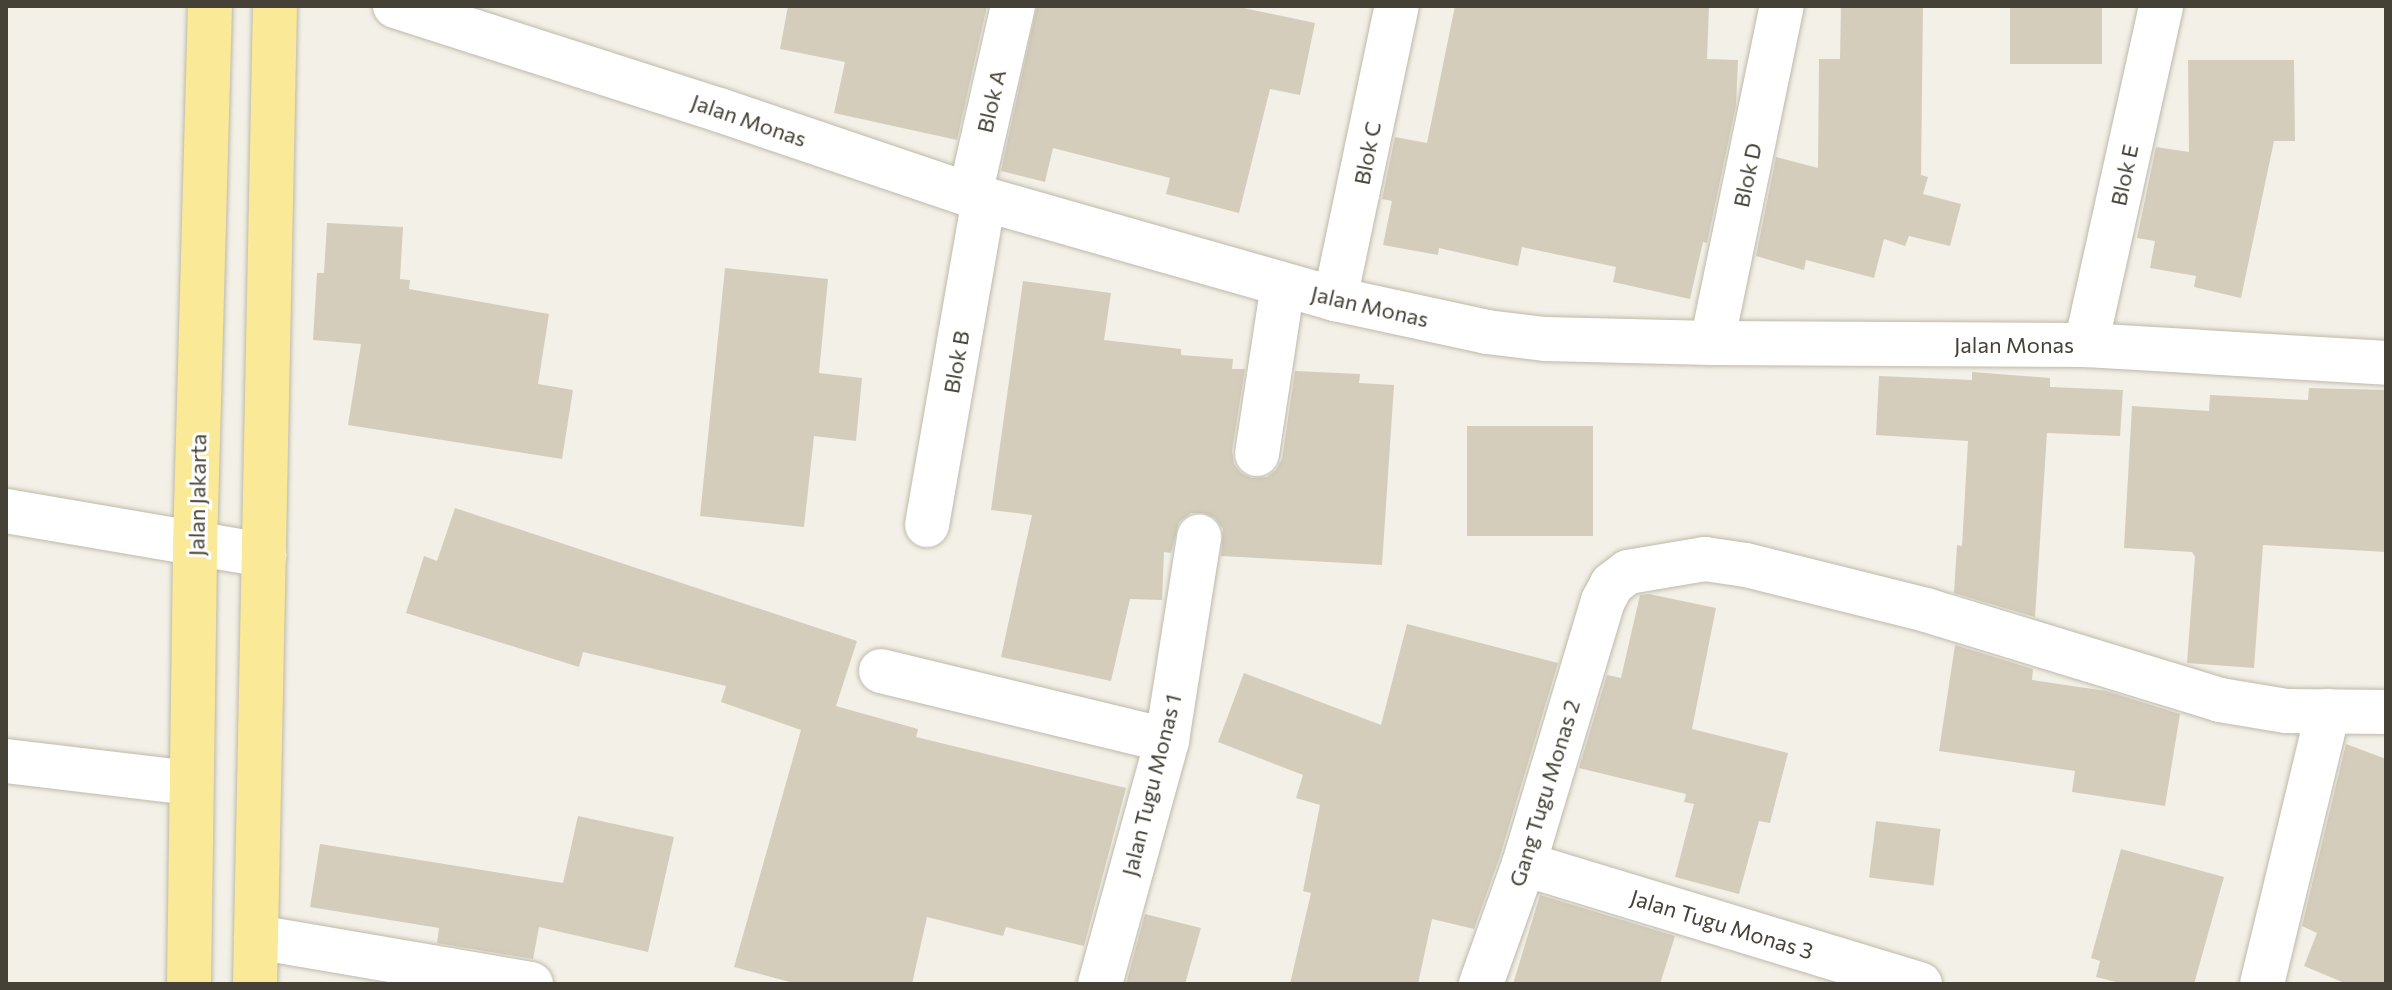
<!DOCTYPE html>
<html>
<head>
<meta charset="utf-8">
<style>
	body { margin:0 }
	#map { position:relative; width:2392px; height:990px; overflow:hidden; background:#f3f0e7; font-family:Commissioner,sans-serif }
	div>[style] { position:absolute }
	.building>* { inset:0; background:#d4cdbc; transform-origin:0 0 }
	.roads { filter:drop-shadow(0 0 2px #beb9aa) drop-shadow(0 0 2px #beb9aa) }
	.minor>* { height:44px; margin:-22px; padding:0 22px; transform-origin:22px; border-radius:22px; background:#fff }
	.major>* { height:44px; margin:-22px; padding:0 22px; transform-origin:22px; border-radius:22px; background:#faea98 }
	span { translate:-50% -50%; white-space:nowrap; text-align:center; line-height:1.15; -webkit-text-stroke:6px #fff; paint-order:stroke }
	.street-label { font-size:22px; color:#454136 }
	.frame { position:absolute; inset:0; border:8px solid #454136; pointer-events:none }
</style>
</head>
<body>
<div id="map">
	<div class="building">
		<i style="clip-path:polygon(788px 6px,987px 6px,957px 140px,834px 113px,845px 62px,780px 49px)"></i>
		<i style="clip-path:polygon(1037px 6px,1234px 6px,1315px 23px,1300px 95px,1270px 89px,1239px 213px,1166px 194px,1170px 178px,1053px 148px,1045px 182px,1001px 171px)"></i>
		<i style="clip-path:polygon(1455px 6px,1709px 6px,1707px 59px,1738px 60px,1736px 105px,1707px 243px,1703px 242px,1690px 299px,1613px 282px,1616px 267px,1522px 247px,1518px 266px,1439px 248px,1438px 255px,1383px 245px,1392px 201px,1382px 199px,1395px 137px,1427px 143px)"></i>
		<i style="clip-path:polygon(1841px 6px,1923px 6px,1921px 175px,1928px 177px,1923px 194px,1961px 204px,1950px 246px,1909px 236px,1905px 246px,1884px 239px,1874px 278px,1806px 260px,1804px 270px,1756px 256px,1776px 157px,1818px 168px,1819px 59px,1840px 59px)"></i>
		<i style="left:2010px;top:6px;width:92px;height:58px"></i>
		<i style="clip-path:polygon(2188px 60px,2294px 60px,2295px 141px,2274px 141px,2241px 298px,2194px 287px,2196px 276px,2150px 268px,2155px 241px,2137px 238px,2156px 147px,2189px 152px)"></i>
		<i style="clip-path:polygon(327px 223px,403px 227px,400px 279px,410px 280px,409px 289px,549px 314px,538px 384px,573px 390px,562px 459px,348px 425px,361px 344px,313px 340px,317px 273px,324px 273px)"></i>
		<i style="clip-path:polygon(725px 268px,828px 279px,819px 373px,862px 378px,856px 441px,814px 436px,804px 527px,700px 516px)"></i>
		<i style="clip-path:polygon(1023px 281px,1111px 293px,1104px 340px,1181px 349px,1181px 355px,1233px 359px,1232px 369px,1245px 369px,1232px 451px,1234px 464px,1241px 473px,1252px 478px,1267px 477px,1276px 470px,1282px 459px,1295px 371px,1360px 374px,1359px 383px,1394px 385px,1382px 565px,1221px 556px,1223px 529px,1215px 518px,1204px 513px,1191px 513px,1179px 522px,1171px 553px,1164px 552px,1162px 600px,1130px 599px,1111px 681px,1001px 657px,1032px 515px,991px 510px)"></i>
		<i style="clip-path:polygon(1972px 372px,2050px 378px,2050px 387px,2123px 390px,2120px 436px,2047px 433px,2035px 617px,1954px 593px,1957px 545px,1962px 546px,1968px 441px,1876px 435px,1879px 376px,1972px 380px)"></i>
		<i style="clip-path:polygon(2309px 388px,2386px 390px,2386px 552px,2263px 545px,2254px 668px,2187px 663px,2195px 557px,2192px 552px,2124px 548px,2132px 406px,2209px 411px,2210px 395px,2308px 400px)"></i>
		<i style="left:1467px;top:426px;width:126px;height:110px"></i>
		<i style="clip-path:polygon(455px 508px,857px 641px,836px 706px,918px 729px,916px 737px,1126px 788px,1084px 946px,1006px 927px,1003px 936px,927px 917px,912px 984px,797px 984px,734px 967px,801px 730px,721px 702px,726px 686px,583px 652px,579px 667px,406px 613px,424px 556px,437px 561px)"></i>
		<i style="clip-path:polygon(1649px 594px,1716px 608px,1692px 729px,1788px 753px,1770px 823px,1759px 821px,1739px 894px,1675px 877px,1694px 804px,1684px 802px,1686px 794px,1579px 768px,1607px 675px,1621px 678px,1640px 595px)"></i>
		<i style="clip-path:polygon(1407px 624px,1558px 663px,1500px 856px,1474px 929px,1432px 919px,1418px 984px,1290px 984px,1311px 893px,1303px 891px,1320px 805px,1296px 798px,1303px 775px,1218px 742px,1244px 673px,1381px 725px)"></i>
		<i style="clip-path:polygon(1955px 645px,2033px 669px,2032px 680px,2106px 691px,2180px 714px,2165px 806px,2072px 792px,2075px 771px,1939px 751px)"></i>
		<i style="clip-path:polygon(2346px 744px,2386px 759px,2386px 984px,2347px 984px,2304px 966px,2317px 933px,2302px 926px)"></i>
		<i style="clip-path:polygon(578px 816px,674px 837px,648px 952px,539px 927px,533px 959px,437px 943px,439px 928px,310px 907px,320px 844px,563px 883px)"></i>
		<i style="left:1876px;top:821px;width:65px;height:57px;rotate:7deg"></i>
		<i style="clip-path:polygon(2121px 849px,2224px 877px,2194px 984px,2124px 984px,2096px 977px,2100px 961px,2091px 958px)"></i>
		<i style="clip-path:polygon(1540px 895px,1675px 936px,1660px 984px,1513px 984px)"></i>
		<i style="clip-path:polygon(1145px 914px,1201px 928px,1185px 984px,1126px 984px)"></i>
	</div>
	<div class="roads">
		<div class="minor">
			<i style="left:395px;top:6px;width:340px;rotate:17.8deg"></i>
			<i style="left:719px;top:110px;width:265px;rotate:18.7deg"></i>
			<i style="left:970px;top:195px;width:380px;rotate:15.9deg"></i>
			<i style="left:1335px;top:299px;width:156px;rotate:12.2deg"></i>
			<i style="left:1487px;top:332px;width:58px;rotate:6.9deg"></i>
			<i style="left:1545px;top:339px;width:167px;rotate:1.4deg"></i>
			<i style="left:1712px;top:343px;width:374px;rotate:0.3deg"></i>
			<i style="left:2086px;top:345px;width:301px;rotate:3.4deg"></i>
			<i style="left:970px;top:195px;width:194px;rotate:-77.2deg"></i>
			<i style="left:1335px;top:299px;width:299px;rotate:-78.1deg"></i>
			<i style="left:1712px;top:343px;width:344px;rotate:-78.3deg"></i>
			<i style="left:2086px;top:345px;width:347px;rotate:-77.5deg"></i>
			<i style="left:1257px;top:454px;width:171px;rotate:-81.3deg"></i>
			<i style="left:6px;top:511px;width:262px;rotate:9.7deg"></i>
			<i style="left:927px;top:525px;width:331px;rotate:-80.1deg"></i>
			<i style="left:881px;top:671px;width:294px;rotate:13.6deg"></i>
			<i style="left:6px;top:761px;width:186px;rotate:6.8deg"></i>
			<i style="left:1524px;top:864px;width:414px;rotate:16.9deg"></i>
			<i style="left:256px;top:937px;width:279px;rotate:9.7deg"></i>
			<i style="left:1100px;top:984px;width:253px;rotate:-74.6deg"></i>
			<i style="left:1167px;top:740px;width:206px;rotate:-81deg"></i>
			<i style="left:1481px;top:984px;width:127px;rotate:-70.3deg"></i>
			<i style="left:1524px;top:864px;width:275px;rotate:-73.3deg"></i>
			<i style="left:1603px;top:601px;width:19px;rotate:-62deg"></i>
			<i style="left:1612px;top:584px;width:20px;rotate:-37deg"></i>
			<i style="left:1628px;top:572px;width:78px;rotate:-9.6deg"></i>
			<i style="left:1705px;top:559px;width:41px;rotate:8.3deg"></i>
			<i style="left:1746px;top:565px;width:186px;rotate:14deg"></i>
			<i style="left:1926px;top:610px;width:307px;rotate:17deg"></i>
			<i style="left:2220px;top:700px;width:67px;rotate:9.5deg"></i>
			<i style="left:2286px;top:711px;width:100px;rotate:0.6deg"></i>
			<i style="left:2262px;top:984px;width:281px;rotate:-76.4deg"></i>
		</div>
		<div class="major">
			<i style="left:189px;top:984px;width:438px;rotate:-89.2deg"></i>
			<i style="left:195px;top:546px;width:540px;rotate:-88.41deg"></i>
			<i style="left:255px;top:984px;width:978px;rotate:-88.83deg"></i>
		</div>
	</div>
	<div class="street-label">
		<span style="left:991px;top:101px;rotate:-77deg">Blok A</span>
		<span style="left:749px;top:120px;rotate:19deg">Jalan Monas</span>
		<span style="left:1367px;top:153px;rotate:-79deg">Blok C</span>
		<span style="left:1747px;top:175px;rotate:-78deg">Blok D</span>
		<span style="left:2124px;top:175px;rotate:-78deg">Blok E</span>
		<span style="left:1370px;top:306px;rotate:13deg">Jalan Monas</span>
		<span style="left:2014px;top:345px">Jalan Monas</span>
		<span style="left:956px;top:362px;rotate:-80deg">Blok B</span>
		<span style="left:197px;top:495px;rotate:-89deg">Jalan Jakarta</span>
		<span style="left:1151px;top:785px;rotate:-76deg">Jalan Tugu Monas 1</span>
		<span style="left:1544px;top:793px;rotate:-73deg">Gang Tugu Monas 2</span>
		<span style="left:1722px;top:924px;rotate:17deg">Jalan Tugu Monas 3</span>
	</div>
	<div class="frame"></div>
</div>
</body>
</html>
